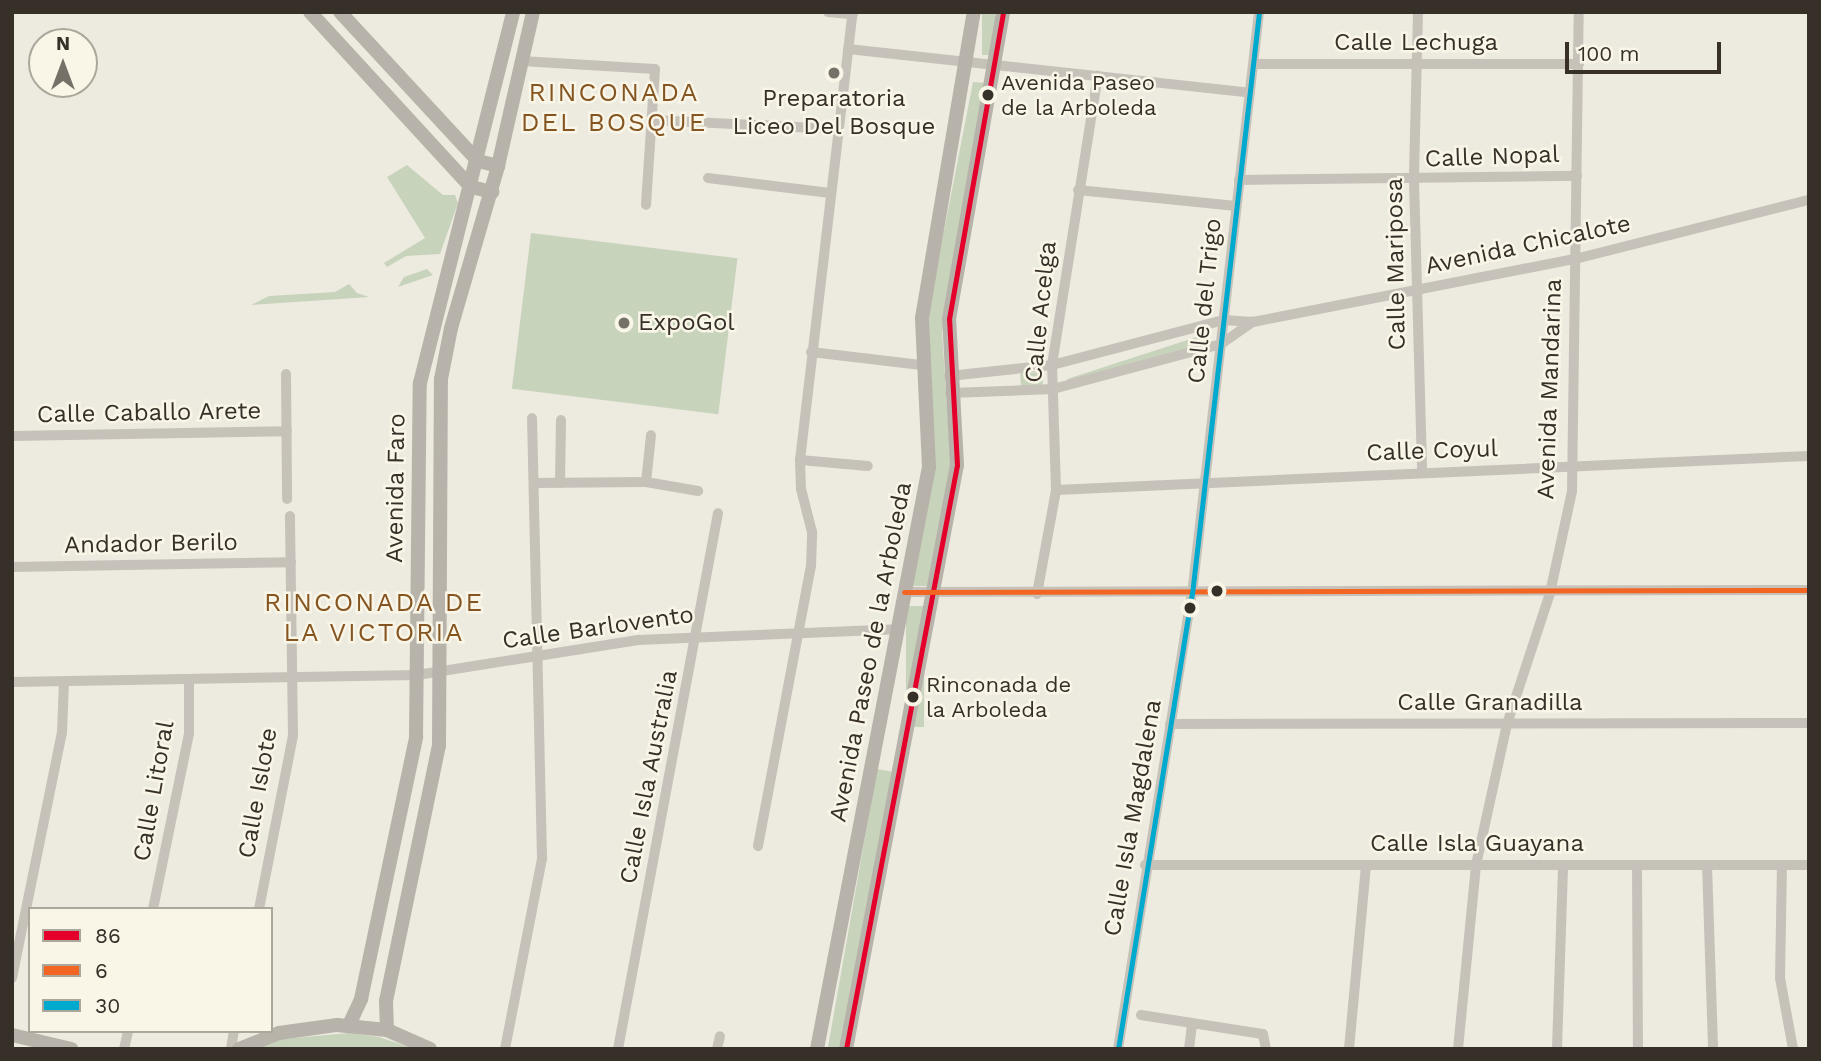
<!DOCTYPE html>
<html>
<head>
<meta charset="utf-8">
<style>
	body { margin:0 }
	#map { position:relative; width:1821px; height:1061px; overflow:hidden; background:#edeae0; font-family:"Work Sans",sans-serif }
	div>[style] { position:absolute }
	.green>* { inset:0; background:#c8d3bb; transform-origin:0 0 }
	.street>* { height:10px; margin:-5px; padding:0 5px; transform-origin:5px; border-radius:5px; background:#c6c2b9 }
	.secondary>* { height:14px; margin:-7px; padding:0 7px; transform-origin:7px; border-radius:7px; background:#b7b3aa }
	.bus-1>* { height:5px; margin:-2.5px; padding:0 2.5px; transform-origin:2.5px; border-radius:2.5px; background:#e4002b }
	.bus-2>* { height:5px; margin:-2.5px; padding:0 2.5px; transform-origin:2.5px; border-radius:2.5px; background:#f26522 }
	.bus-3>* { height:5px; margin:-2.5px; padding:0 2.5px; transform-origin:2.5px; border-radius:2.5px; background:#00a9ce }
	.dots>* { width:19px; height:19px; translate:-50% -50%; box-sizing:border-box; border:4px solid #f9f6e8; border-radius:50% }
	span { translate:-50% -50%; white-space:nowrap; text-align:center; line-height:1.15; -webkit-text-stroke:5px #f9f6e8; paint-order:stroke }
	.bus-label { font-size:22px; color:#363028 }
	.left { translate:0 -50%; text-align:left }
	.street-label { font-size:24px; color:#363028 }
	.poi-label { font-size:24px; color:#363028 }
	.neighbourhood-label { font-size:26px; color:#855521; letter-spacing:2px }
	.frame { position:absolute; inset:0; border:14px solid #363028; pointer-events:none }
	.legend { position:absolute; left:28px; top:907px; width:245px; height:126px; box-sizing:border-box; background:#f9f6e8; border:2px solid #aba79b; margin:0; padding:9px 12px; list-style:none; font-size:21px; color:#363028 }
	.legend li { display:flex; align-items:center; gap:14px; height:35px }
	.legend b { width:35px; border:2px solid #aba79b }
	.north { position:absolute; left:28px; top:28px; width:70px; height:70px; box-sizing:border-box; background:#f9f6e8; border:2px solid #aba79b; border-radius:50%; rotate:0deg; font-size:19px; font-weight:700; line-height:28px; text-align:center; color:#363028 }
	.north::after { content:''; display:block; margin:auto; width:24px; height:32px; background:#767168; clip-path:polygon(50% 0,100% 100%,50% 72%,0 100%) }
	.scale { position:absolute; left:1565px; top:42px; width:156px; height:32px; box-sizing:border-box; border:4px solid #363028; border-top:0; padding-left:9px; font-size:21px; line-height:24px; white-space:nowrap; color:#363028; -webkit-text-stroke:5px #f9f6e8; paint-order:stroke }
</style>
</head>
<body>
<div id="map">
	<div class="green">
		<i style="left:982px;top:12px;width:13px;height:43px"></i>
		<i style="clip-path:polygon(973px 82px,986px 83px,942px 332px,951px 467px,928px 586px,911px 586px,934px 467px,926px 323px)"></i>
		<i style="clip-path:polygon(407px 165px,443px 195px,455px 195px,458px 203px,440px 254px,406px 256px,387px 267px,384px 263px,425px 238px,387px 177px)"></i>
		<i style="left:531px;top:233px;width:208px;height:157px;rotate:7deg"></i>
		<i style="clip-path:polygon(427px 269px,433px 275px,398px 287px,404px 277px)"></i>
		<i style="clip-path:polygon(349px 284px,357px 293px,369px 297px,251px 305px,269px 296px,335px 292px)"></i>
		<i style="left:1206px;top:334px;width:9px;height:146px;rotate:72deg"></i>
		<i style="left:1042px;top:372px;width:13px;height:22px;rotate:86deg"></i>
		<i style="left:906px;top:606px;width:18px;height:121px"></i>
		<i style="left:877px;top:769px;width:17px;height:285px;rotate:10deg"></i>
		<i style="clip-path:polygon(349px 1033px,379px 1037px,415px 1049px,250px 1049px,283px 1039px)"></i>
	</div>
	<div class="street">
		<i style="left:828px;top:12px;width:25px;rotate:5deg"></i>
		<i style="left:1418px;top:12px;width:168px;rotate:91.4deg"></i>
		<i style="left:1414px;top:180px;width:293px;rotate:88.4deg"></i>
		<i style="left:848px;top:49px;width:404px;rotate:6.2deg"></i>
		<i style="left:521px;top:61px;width:134px;rotate:3.4deg"></i>
		<i style="left:655px;top:69px;width:136px;rotate:93.8deg"></i>
		<i style="left:1254px;top:64px;width:325px"></i>
		<i style="left:652px;top:120px;width:186px;rotate:2.8deg"></i>
		<i style="left:708px;top:178px;width:123px;rotate:7deg"></i>
		<i style="left:1239px;top:180px;width:338px;rotate:-0.7deg"></i>
		<i style="left:1078px;top:190px;width:159px;rotate:5.8deg"></i>
		<i style="left:811px;top:352px;width:111px;rotate:6.7deg"></i>
		<i style="left:286px;top:374px;width:125px;rotate:89.5deg"></i>
		<i style="left:949px;top:376px;width:104px;rotate:-6.1deg"></i>
		<i style="left:1052px;top:365px;width:178px;rotate:-14.7deg"></i>
		<i style="left:1224px;top:320px;width:29px;rotate:4deg"></i>
		<i style="left:1253px;top:322px;width:328px;rotate:-11.1deg"></i>
		<i style="left:1575px;top:259px;width:241px;rotate:-14.2deg"></i>
		<i style="left:950px;top:393px;width:103px;rotate:-2.2deg"></i>
		<i style="left:1053px;top:389px;width:174px;rotate:-15deg"></i>
		<i style="left:1221px;top:344px;width:39px;rotate:-35deg"></i>
		<i style="left:12px;top:436px;width:275px;rotate:-1deg"></i>
		<i style="left:800px;top:460px;width:68px;rotate:5deg"></i>
		<i style="left:646px;top:482px;width:47px;rotate:-83.9deg"></i>
		<i style="left:535px;top:483px;width:111px;rotate:-0.5deg"></i>
		<i style="left:646px;top:482px;width:53px;rotate:9.8deg"></i>
		<i style="left:560px;top:483px;width:63px;rotate:-89.1deg"></i>
		<i style="left:1056px;top:490px;width:754px;rotate:-2.59deg"></i>
		<i style="left:12px;top:567px;width:279px;rotate:-1deg"></i>
		<i style="left:904px;top:592px;width:905px;rotate:-0.13deg"></i>
		<i style="left:1037px;top:594px;width:106px;rotate:-79.6deg"></i>
		<i style="left:1056px;top:490px;width:125px;rotate:-91.8deg"></i>
		<i style="left:1052px;top:365px;width:293px;rotate:-81deg"></i>
		<i style="left:12px;top:682px;width:405px;rotate:-1deg"></i>
		<i style="left:417px;top:675px;width:224px;rotate:-9deg"></i>
		<i style="left:638px;top:640px;width:259px;rotate:-2.4deg"></i>
		<i style="left:1170px;top:724px;width:639px;rotate:-0.09deg"></i>
		<i style="left:758px;top:846px;width:285px;rotate:-79.3deg"></i>
		<i style="left:811px;top:566px;width:34px;rotate:-88deg"></i>
		<i style="left:812px;top:532px;width:44px;rotate:-104.3deg"></i>
		<i style="left:801px;top:489px;width:29px;rotate:-92deg"></i>
		<i style="left:800px;top:460px;width:451px;rotate:-83.3deg"></i>
		<i style="left:1145px;top:865px;width:664px"></i>
		<i style="left:1637px;top:865px;width:184px;rotate:89.7deg"></i>
		<i style="left:1707px;top:865px;width:184px;rotate:88.1deg"></i>
		<i style="left:1782px;top:865px;width:113px;rotate:91deg"></i>
		<i style="left:1780px;top:978px;width:72px;rotate:79.6deg"></i>
		<i style="left:153px;top:909px;width:179px;rotate:-78.4deg"></i>
		<i style="left:189px;top:734px;width:54px;rotate:-90deg"></i>
		<i style="left:259px;top:909px;width:177px;rotate:-78.9deg"></i>
		<i style="left:293px;top:735px;width:219px;rotate:-90.8deg"></i>
		<i style="left:12px;top:978px;width:250px;rotate:-78.5deg"></i>
		<i style="left:62px;top:733px;width:51px;rotate:-87.8deg"></i>
		<i style="left:1141px;top:1015px;width:123px;rotate:8.9deg"></i>
		<i style="left:1263px;top:1034px;width:15px;rotate:79deg"></i>
		<i style="left:124px;top:1049px;width:18px;rotate:-77deg"></i>
		<i style="left:231px;top:1049px;width:18px;rotate:-81deg"></i>
		<i style="left:505px;top:1049px;width:195px;rotate:-79deg"></i>
		<i style="left:542px;top:858px;width:440px;rotate:-91.3deg"></i>
		<i style="left:618px;top:1049px;width:545px;rotate:-79.43deg"></i>
		<i style="left:717px;top:1049px;width:13px;rotate:-77deg"></i>
		<i style="left:1118px;top:1049px;width:461px;rotate:-80.8deg"></i>
		<i style="left:1192px;top:594px;width:586px;rotate:-83.43deg"></i>
		<i style="left:1189px;top:1049px;width:26px;rotate:-83deg"></i>
		<i style="left:1349px;top:1049px;width:185px;rotate:-84.7deg"></i>
		<i style="left:1458px;top:1049px;width:185px;rotate:-84.4deg"></i>
		<i style="left:1476px;top:865px;width:144px;rotate:-77.6deg"></i>
		<i style="left:1507px;top:724px;width:138px;rotate:-71.8deg"></i>
		<i style="left:1550px;top:593px;width:104px;rotate:-77.8deg"></i>
		<i style="left:1572px;top:491px;width:479px;rotate:-89.2deg"></i>
		<i style="left:1557px;top:1049px;width:184px;rotate:-88.1deg"></i>
	</div>
	<div class="secondary">
		<i style="left:310px;top:12px;width:238px;rotate:47.4deg"></i>
		<i style="left:471px;top:187px;width:22px;rotate:13deg"></i>
		<i style="left:340px;top:12px;width:203px;rotate:47.2deg"></i>
		<i style="left:478px;top:161px;width:21px;rotate:14deg"></i>
		<i style="left:349px;top:1025px;width:29px;rotate:-65deg"></i>
		<i style="left:361px;top:999px;width:268px;rotate:-78.1deg"></i>
		<i style="left:416px;top:737px;width:354px;rotate:-89.4deg"></i>
		<i style="left:420px;top:383px;width:382px;rotate:-75.9deg"></i>
		<i style="left:387px;top:1030px;width:29px;rotate:-92deg"></i>
		<i style="left:386px;top:1001px;width:260px;rotate:-78.3deg"></i>
		<i style="left:439px;top:746px;width:367px;rotate:-89.7deg"></i>
		<i style="left:441px;top:379px;width:52px;rotate:-78.9deg"></i>
		<i style="left:451px;top:328px;width:169px;rotate:-73.8deg"></i>
		<i style="left:498px;top:166px;width:158px;rotate:-77.2deg"></i>
		<i style="left:12px;top:1035px;width:61px;rotate:13.3deg"></i>
		<i style="left:239px;top:1049px;width:43px;rotate:-21.8deg"></i>
		<i style="left:279px;top:1033px;width:59px;rotate:-7.9deg"></i>
		<i style="left:337px;top:1025px;width:50px;rotate:5.7deg"></i>
		<i style="left:387px;top:1030px;width:47px;rotate:23.8deg"></i>
		<i style="left:817px;top:1049px;width:593px;rotate:-79.11deg"></i>
		<i style="left:929px;top:467px;width:149px;rotate:-92.7deg"></i>
		<i style="left:922px;top:318px;width:310px;rotate:-80.4deg"></i>
		<i style="left:846px;top:1049px;width:594px;rotate:-79.24deg"></i>
		<i style="left:957px;top:465px;width:146px;rotate:-93.1deg"></i>
		<i style="left:949px;top:319px;width:312px;rotate:-80deg"></i>
	</div>
	<div class="bus-1">
		<i style="left:846px;top:1049px;width:594px;rotate:-79.24deg"></i>
		<i style="left:957px;top:465px;width:146px;rotate:-93.1deg"></i>
		<i style="left:949px;top:319px;width:312px;rotate:-80deg"></i>
	</div>
	<div class="bus-2">
		<i style="left:904px;top:592px;width:905px;rotate:-0.13deg"></i>
	</div>
	<div class="bus-3">
		<i style="left:1118px;top:1049px;width:461px;rotate:-80.8deg"></i>
		<i style="left:1192px;top:594px;width:586px;rotate:-83.43deg"></i>
	</div>
	<div class="dots">
		<i style="left:834px;top:73px;background:#767168"></i>
		<i style="left:988px;top:95px;background:#363028"></i>
		<i style="left:624px;top:323px;background:#767168"></i>
		<i style="left:1217px;top:591px;background:#363028"></i>
		<i style="left:1190px;top:608px;background:#363028"></i>
		<i style="left:913px;top:697px;background:#363028"></i>
	</div>
	<div class="bus-label">
		<span class="left" style="left:1001px;top:95px">Avenida Paseo<br>de la Arboleda</span>
		<span class="left" style="left:926px;top:697px">Rinconada de<br>la Arboleda</span>
	</div>
	<div class="street-label">
		<span style="left:1416px;top:43px">Calle Lechuga</span>
		<span style="left:1492px;top:157px;rotate:-2deg">Calle Nopal</span>
		<span style="left:1528px;top:245px;rotate:-12deg">Avenida Chicalote</span>
		<span style="left:1396px;top:264px;rotate:-91deg">Calle Mariposa</span>
		<span style="left:1205px;top:301px;rotate:-84deg">Calle del Trigo</span>
		<span style="left:1041px;top:312px;rotate:-84deg">Calle Acelga</span>
		<span style="left:1550px;top:389px;rotate:-88deg">Avenida Mandarina</span>
		<span style="left:149px;top:413px;rotate:-1deg">Calle Caballo Arete</span>
		<span style="left:1432px;top:451px;rotate:-2deg">Calle Coyul</span>
		<span style="left:396px;top:488px;rotate:-89deg">Avenida Faro</span>
		<span style="left:151px;top:544px;rotate:-1deg">Andador Berilo</span>
		<span style="left:598px;top:628px;rotate:-8deg">Calle Barlovento</span>
		<span style="left:871px;top:652px;rotate:-79deg">Avenida Paseo de la Arboleda</span>
		<span style="left:1490px;top:703px">Calle Granadilla</span>
		<span style="left:649px;top:777px;rotate:-79deg">Calle Isla Australia</span>
		<span style="left:154px;top:791px;rotate:-80deg">Calle Litoral</span>
		<span style="left:258px;top:793px;rotate:-80deg">Calle Islote</span>
		<span style="left:1133px;top:818px;rotate:-80deg">Calle Isla Magdalena</span>
		<span style="left:1477px;top:844px">Calle Isla Guayana</span>
	</div>
	<div class="poi-label">
		<span style="left:834px;top:113px">Preparatoria<br>Liceo Del Bosque</span>
		<span class="left" style="left:638px;top:323px">ExpoGol</span>
	</div>
	<div class="neighbourhood-label">
		<span style="left:614px;top:108px">RINCONADA<br>DEL BOSQUE</span>
		<span style="left:374px;top:618px">RINCONADA DE<br>LA VICTORIA</span>
	</div>
	<div class="frame"></div>
	<ul class="legend">
	<li><b style="height:9px;background:#e4002b"></b>86</li>
	<li><b style="height:9px;background:#f26522"></b>6</li>
	<li><b style="height:9px;background:#00a9ce"></b>30</li>
	</ul>
	<div class="north">N</div>
	<div class="scale">100 m</div>
</div>
</body>
</html>
